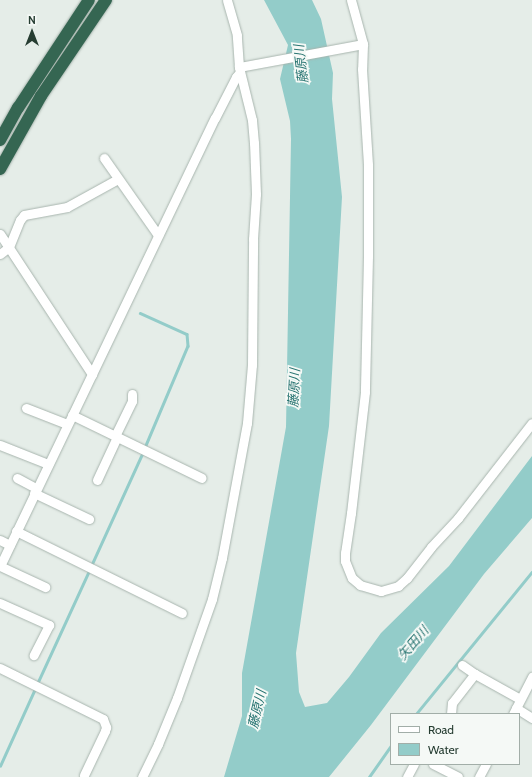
<!DOCTYPE html>
<html>
<head>
<meta charset="utf-8">
<style>
	body { margin:0 }
	#map { position:relative; width:532px; height:777px; overflow:hidden; background:#e5ede8; font-family:Cabin,"Noto Sans JP",sans-serif }
	div>[style] { position:absolute }
	.water>* { inset:0; background:#93ccc9 }
	.stream>* { height:2.5px; margin:-1.25px; padding:0 1.25px; transform-origin:1.25px; border-radius:1.25px; background:#93ccc9 }
	.roads { filter:drop-shadow(0 0 1px #a8b5ae) drop-shadow(0 0 1px #a8b5ae) }
	.street>* { height:9px; margin:-4.5px; padding:0 4.5px; transform-origin:4.5px; border-radius:4.5px; background:#fff }
	.highway>* { height:12px; margin:-6px; padding:0 6px; transform-origin:6px; border-radius:6px; background:#356652 }
	span { translate:-50% -50%; white-space:nowrap; text-align:center; line-height:1.15; -webkit-text-stroke:3.5px #f5f9f6; paint-order:stroke }
	.water-label { font-size:13px; color:#267370; font-style:italic }
	.legend { position:absolute; left:390px; top:713px; width:130px; height:52px; box-sizing:border-box; background:#f5f9f6; border:1px solid #a2aea8; margin:0; padding:5px 7px; list-style:none; font-size:12px; color:#263d32 }
	.legend li { display:flex; align-items:center; gap:8px; height:20px }
	.legend b { width:20px; border:1px solid #a2aea8 }
	.north { position:absolute; left:12px; top:12px; width:40px; height:40px; -webkit-text-stroke:3px #f5f9f6; paint-order:stroke; rotate:0deg; font-size:11px; font-weight:700; line-height:16px; text-align:center; color:#263d32 }
	.north::after { content:''; display:block; margin:auto; width:14px; height:18px; background:#263d32; clip-path:polygon(50% 0,100% 100%,50% 72%,0 100%) }
</style>
</head>
<body>
<div id="map">
	<div class="water">
		<i style="clip-path:polygon(264px 0,312px 0,321px 19px,333px 73px,332px 99px,342px 197px,329px 426px,296px 653px,299px 692px,305px 707px,327px 703px,349px 677px,381px 633px,449px 566px,532px 456px,532px 518px,484px 574px,371px 725px,329px 777px,224px 777px,242px 716px,242px 673px,286px 427px,291px 139px,290px 121px,280px 79px,288px 45px)"></i>
	</div>
	<div class="stream">
		<i style="left:140px;top:313px;width:51px;rotate:24.1deg"></i>
		<i style="left:187px;top:334px;width:12px;rotate:85deg"></i>
		<i style="left:188px;top:346px;width:111px;rotate:112.9deg"></i>
		<i style="left:91px;top:566px;width:125px;rotate:-65.5deg"></i>
		<i style="left:37px;top:684px;width:124px;rotate:-65.3deg"></i>
		<i style="left:416px;top:714px;width:183px;rotate:-50.8deg"></i>
		<i style="left:0;top:766px;width:85px;rotate:-65.6deg"></i>
		<i style="left:369px;top:777px;width:38px;rotate:-55deg"></i>
	</div>
	<div class="roads">
		<div class="street">
			<i style="left:351px;top:0;width:46px;rotate:74.7deg"></i>
			<i style="left:363px;top:44px;width:25px;rotate:92deg"></i>
			<i style="left:362px;top:69px;width:96px;rotate:86.4deg"></i>
			<i style="left:368px;top:165px;width:91px;rotate:90deg"></i>
			<i style="left:368px;top:256px;width:136px;rotate:91.3deg"></i>
			<i style="left:365px;top:392px;width:122px;rotate:96.6deg"></i>
			<i style="left:351px;top:513px;width:40px;rotate:98.5deg"></i>
			<i style="left:345px;top:553px;width:8px;rotate:90deg"></i>
			<i style="left:345px;top:561px;width:18px;rotate:68deg"></i>
			<i style="left:352px;top:578px;width:11px;rotate:41deg"></i>
			<i style="left:360px;top:585px;width:22px;rotate:16deg"></i>
			<i style="left:381px;top:591px;width:18px;rotate:-16deg"></i>
			<i style="left:398px;top:586px;width:12px;rotate:-42deg"></i>
			<i style="left:407px;top:578px;width:39px;rotate:-52deg"></i>
			<i style="left:431px;top:547px;width:40px;rotate:-47deg"></i>
			<i style="left:458px;top:518px;width:120px;rotate:-52.1deg"></i>
			<i style="left:239px;top:67px;width:126px;rotate:-10.5deg"></i>
			<i style="left:104px;top:158px;width:94px;rotate:55deg"></i>
			<i style="left:0;top:234px;width:168px;rotate:56.7deg"></i>
			<i style="left:0;top:254px;width:11px;rotate:-38deg"></i>
			<i style="left:9px;top:247px;width:29px;rotate:-68deg"></i>
			<i style="left:20px;top:220px;width:6px;rotate:-51deg"></i>
			<i style="left:24px;top:215px;width:44px;rotate:-10.5deg"></i>
			<i style="left:67px;top:207px;width:58px;rotate:-28.8deg"></i>
			<i style="left:26px;top:408px;width:44px;rotate:21.3deg"></i>
			<i style="left:72px;top:415px;width:144px;rotate:25.9deg"></i>
			<i style="left:115px;top:436px;width:39px;rotate:-64deg"></i>
			<i style="left:132px;top:401px;width:7px;rotate:-90deg"></i>
			<i style="left:0;top:445px;width:52px;rotate:21.6deg"></i>
			<i style="left:17px;top:478px;width:21px;rotate:28deg"></i>
			<i style="left:97px;top:480px;width:47px;rotate:-65.1deg"></i>
			<i style="left:34px;top:493px;width:61px;rotate:25.3deg"></i>
			<i style="left:16px;top:531px;width:185px;rotate:26.3deg"></i>
			<i style="left:0;top:540px;width:11px;rotate:27deg"></i>
			<i style="left:0;top:566px;width:497px;rotate:-64.4deg"></i>
			<i style="left:215px;top:118px;width:46px;rotate:-62.9deg"></i>
			<i style="left:236px;top:77px;width:6px;rotate:-51deg"></i>
			<i style="left:0;top:566px;width:50px;rotate:25deg"></i>
			<i style="left:0;top:603px;width:54px;rotate:24.2deg"></i>
			<i style="left:49px;top:625px;width:34px;rotate:117deg"></i>
			<i style="left:462px;top:665px;width:16px;rotate:35deg"></i>
			<i style="left:475px;top:674px;width:51px;rotate:29.1deg"></i>
			<i style="left:0;top:668px;width:115px;rotate:26.3deg"></i>
			<i style="left:103px;top:719px;width:9px;rotate:69deg"></i>
			<i style="left:106px;top:727px;width:4px;rotate:104deg"></i>
			<i style="left:105px;top:731px;width:49px;rotate:115.5deg"></i>
			<i style="left:516px;top:708px;width:19px;rotate:32deg"></i>
			<i style="left:451px;top:714px;width:11px;rotate:-85deg"></i>
			<i style="left:452px;top:703px;width:37px;rotate:-52deg"></i>
			<i style="left:513px;top:714px;width:42px;rotate:-62.8deg"></i>
			<i style="left:433px;top:764px;width:28px;rotate:27deg"></i>
			<i style="left:142px;top:777px;width:37px;rotate:-64deg"></i>
			<i style="left:158px;top:744px;width:50px;rotate:-67.6deg"></i>
			<i style="left:177px;top:698px;width:105px;rotate:-70.5deg"></i>
			<i style="left:212px;top:599px;width:42px;rotate:-76.3deg"></i>
			<i style="left:222px;top:558px;width:137px;rotate:-79.5deg"></i>
			<i style="left:247px;top:423px;width:58px;rotate:-85.1deg"></i>
			<i style="left:252px;top:365px;width:126px;rotate:-89.5deg"></i>
			<i style="left:253px;top:239px;width:45px;rotate:-86.2deg"></i>
			<i style="left:256px;top:194px;width:51px;rotate:-92.2deg"></i>
			<i style="left:254px;top:143px;width:23px;rotate:-95deg"></i>
			<i style="left:252px;top:120px;width:55px;rotate:-103.8deg"></i>
			<i style="left:239px;top:67px;width:32px;rotate:-94deg"></i>
			<i style="left:237px;top:35px;width:36px;rotate:-106deg"></i>
			<i style="left:407px;top:777px;width:15px;rotate:-62deg"></i>
			<i style="left:479px;top:777px;width:15px;rotate:-62deg"></i>
		</div>
		<div class="highway">
			<i style="left:0;top:140px;width:37px;rotate:-61deg"></i>
			<i style="left:18px;top:108px;width:129px;rotate:-56.7deg"></i>
			<i style="left:0;top:169px;width:84px;rotate:-60.7deg"></i>
			<i style="left:41px;top:96px;width:116px;rotate:-55.9deg"></i>
		</div>
	</div>
	<div class="water-label">
		<span style="left:301px;top:64px;rotate:-97deg">藤原川</span>
		<span style="left:294px;top:388px;rotate:-87deg">藤原川</span>
		<span style="left:413px;top:643px;rotate:-49deg">矢田川</span>
		<span style="left:257px;top:709px;rotate:-77deg">藤原川</span>
	</div>
	<ul class="legend">
	<li><b style="height:5px;background:#fff"></b>Road</li>
	<li><b style="height:11px;background:#93ccc9"></b>Water</li>
	</ul>
	<div class="north">N</div>
</div>
</body>
</html>
